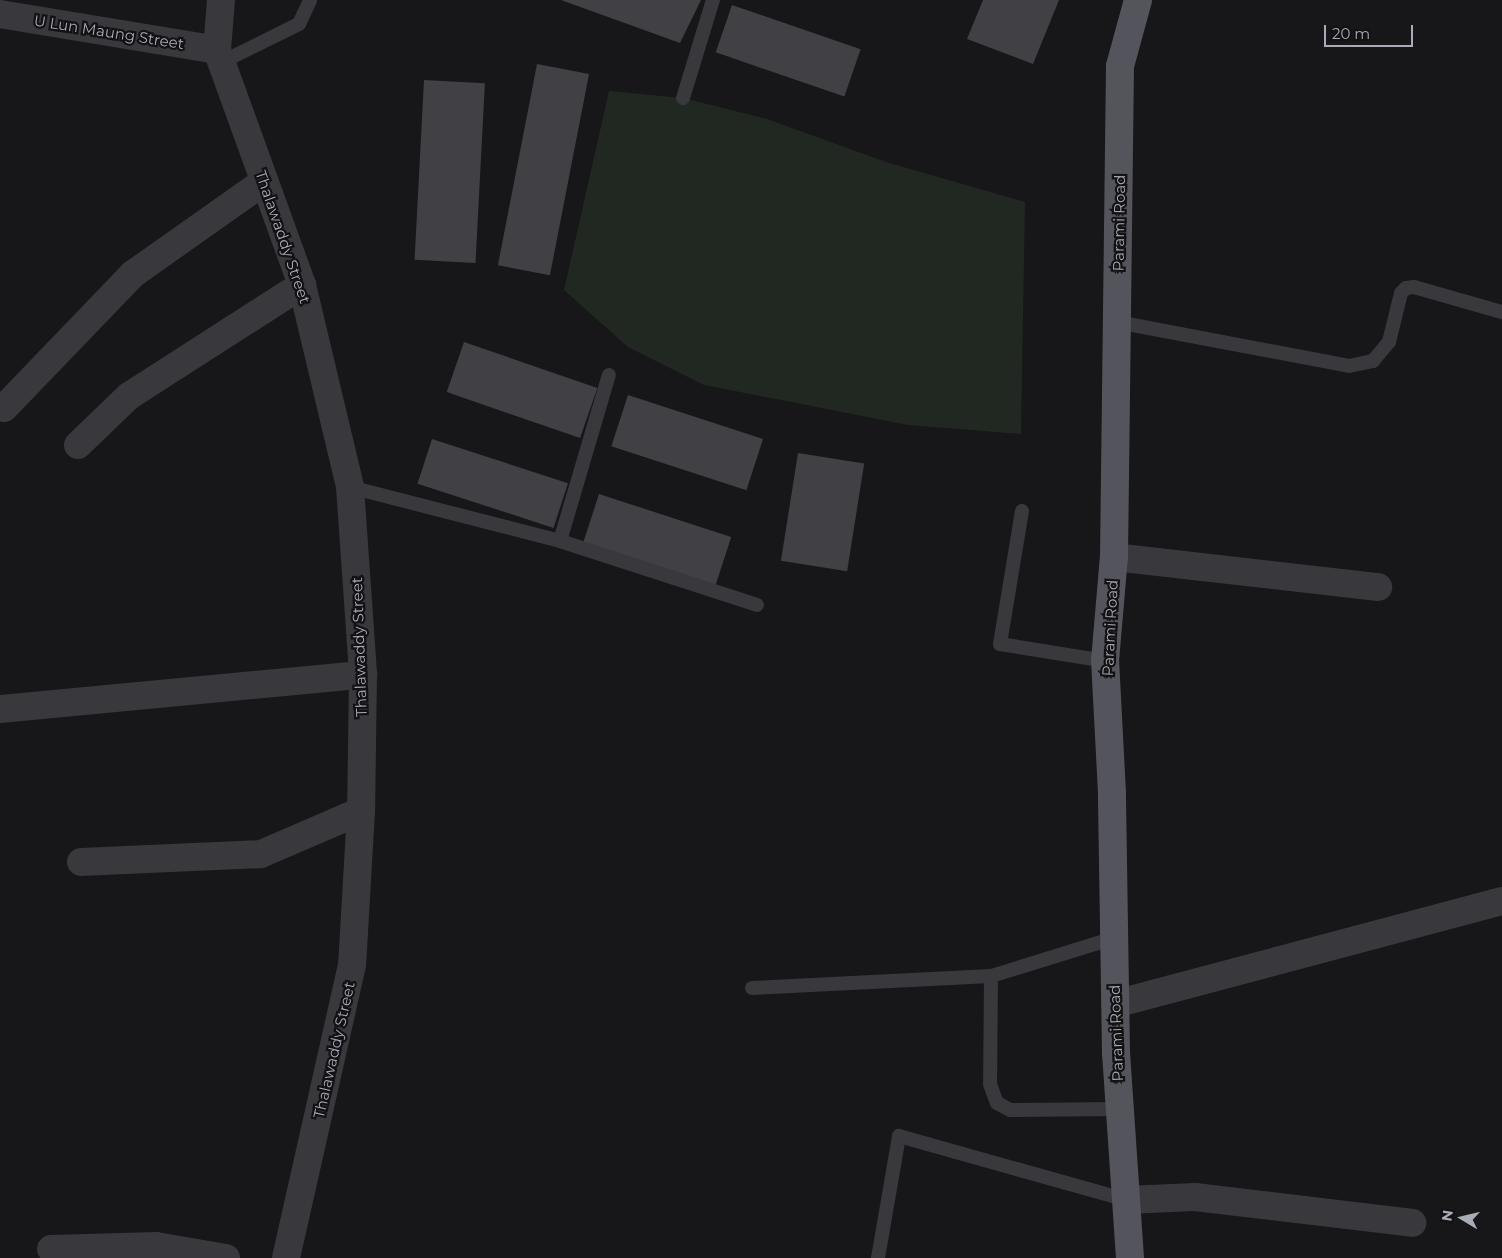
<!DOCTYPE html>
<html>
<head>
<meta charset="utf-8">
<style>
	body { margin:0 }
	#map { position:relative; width:1502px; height:1258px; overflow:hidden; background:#171618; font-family:Montserrat,sans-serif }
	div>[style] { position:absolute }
	.green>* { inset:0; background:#212822 }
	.building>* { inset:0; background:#414045; transform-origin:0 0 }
	.service>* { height:14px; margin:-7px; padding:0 7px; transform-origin:7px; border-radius:7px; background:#38383d }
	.minor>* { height:28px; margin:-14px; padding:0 14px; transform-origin:14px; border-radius:14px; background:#38383d }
	.primary>* { height:28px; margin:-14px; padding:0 14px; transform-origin:14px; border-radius:14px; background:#54545c }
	span { translate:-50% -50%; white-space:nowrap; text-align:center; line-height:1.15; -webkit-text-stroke:4.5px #121113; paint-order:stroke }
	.street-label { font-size:15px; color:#a9abb7 }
	.north { position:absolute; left:1437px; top:1193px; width:50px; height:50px; -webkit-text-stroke:4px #121113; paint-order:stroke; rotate:279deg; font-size:14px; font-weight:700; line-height:20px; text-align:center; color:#a9abb7 }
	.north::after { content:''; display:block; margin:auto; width:18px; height:22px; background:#a9abb7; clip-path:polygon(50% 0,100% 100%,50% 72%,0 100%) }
	.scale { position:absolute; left:1324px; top:25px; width:89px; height:22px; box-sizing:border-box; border:2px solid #a9abb7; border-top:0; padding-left:6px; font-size:15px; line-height:18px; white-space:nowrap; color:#a9abb7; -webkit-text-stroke:4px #121113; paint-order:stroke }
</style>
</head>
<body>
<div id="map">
	<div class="green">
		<i style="clip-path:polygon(609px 91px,683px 98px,767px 119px,886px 162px,1025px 202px,1021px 434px,908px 425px,704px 385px,628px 347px,564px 290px)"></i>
	</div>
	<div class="building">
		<i style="clip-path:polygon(561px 0,701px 0,680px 43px)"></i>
		<i style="clip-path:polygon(983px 0,1059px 0,1033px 64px,967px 39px)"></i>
		<i style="left:732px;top:5px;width:136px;height:50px;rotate:19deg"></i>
		<i style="left:537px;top:64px;width:53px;height:205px;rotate:11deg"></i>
		<i style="left:424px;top:80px;width:61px;height:180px;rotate:3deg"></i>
		<i style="left:464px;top:342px;width:141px;height:53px;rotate:19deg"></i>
		<i style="left:628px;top:395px;width:142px;height:54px;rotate:18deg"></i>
		<i style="left:432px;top:439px;width:143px;height:47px;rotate:18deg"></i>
		<i style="left:798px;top:453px;width:67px;height:109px;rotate:9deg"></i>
		<i style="left:599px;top:494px;width:139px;height:52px;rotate:18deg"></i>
	</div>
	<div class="service">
		<i style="left:222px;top:62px;width:86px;rotate:-26.3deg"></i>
		<i style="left:299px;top:24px;width:26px;rotate:-65deg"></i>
		<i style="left:683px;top:98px;width:102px;rotate:-73deg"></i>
		<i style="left:1117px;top:322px;width:236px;rotate:10.7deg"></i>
		<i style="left:1349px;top:366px;width:25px;rotate:-12deg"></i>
		<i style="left:1373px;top:361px;width:25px;rotate:-50deg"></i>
		<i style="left:1389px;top:342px;width:50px;rotate:-76.2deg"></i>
		<i style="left:1401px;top:293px;width:7px;rotate:-45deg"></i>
		<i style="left:1406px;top:288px;width:8px;rotate:-7deg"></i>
		<i style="left:1414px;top:287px;width:91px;rotate:15.9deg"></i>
		<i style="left:350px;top:487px;width:217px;rotate:14.4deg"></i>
		<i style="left:560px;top:541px;width:207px;rotate:18deg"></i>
		<i style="left:1022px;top:511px;width:135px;rotate:99.4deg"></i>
		<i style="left:1000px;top:644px;width:106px;rotate:9.2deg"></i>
		<i style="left:560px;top:541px;width:173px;rotate:-73.6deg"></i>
		<i style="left:1114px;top:938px;width:129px;rotate:162.8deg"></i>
		<i style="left:991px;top:976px;width:108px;rotate:90.5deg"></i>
		<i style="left:990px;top:1084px;width:20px;rotate:70deg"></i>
		<i style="left:997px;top:1103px;width:15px;rotate:28deg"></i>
		<i style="left:1010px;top:1110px;width:110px;rotate:-0.5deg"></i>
		<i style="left:752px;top:988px;width:239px;rotate:-2.9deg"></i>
		<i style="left:878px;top:1258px;width:124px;rotate:-80.2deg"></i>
		<i style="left:899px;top:1136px;width:236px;rotate:15.7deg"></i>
	</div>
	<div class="minor">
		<i style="left:221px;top:0;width:50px;rotate:94.6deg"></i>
		<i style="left:217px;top:50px;width:250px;rotate:70.1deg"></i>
		<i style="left:302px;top:285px;width:208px;rotate:76.6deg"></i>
		<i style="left:350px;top:487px;width:188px;rotate:86deg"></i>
		<i style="left:363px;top:675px;width:136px;rotate:90.8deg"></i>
		<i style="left:361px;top:811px;width:154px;rotate:93.3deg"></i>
		<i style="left:352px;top:965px;width:300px;rotate:102.7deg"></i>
		<i style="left:0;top:14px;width:220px;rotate:9.4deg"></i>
		<i style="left:4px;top:408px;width:186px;rotate:-46.1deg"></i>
		<i style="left:133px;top:274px;width:161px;rotate:-35.2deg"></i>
		<i style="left:78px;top:445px;width:71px;rotate:-43.9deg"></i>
		<i style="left:129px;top:396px;width:206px;rotate:-32.7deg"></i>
		<i style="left:1114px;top:557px;width:266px;rotate:6.5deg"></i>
		<i style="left:0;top:709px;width:365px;rotate:-5.4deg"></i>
		<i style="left:81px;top:862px;width:180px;rotate:-2.5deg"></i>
		<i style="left:261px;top:854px;width:109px;rotate:-23.3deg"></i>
		<i style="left:1115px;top:1004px;width:400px;rotate:-14.9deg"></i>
		<i style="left:1126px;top:1200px;width:69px;rotate:-2.5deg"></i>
		<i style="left:1195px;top:1197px;width:219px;rotate:6.8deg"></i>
		<i style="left:51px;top:1249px;width:105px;rotate:-1.6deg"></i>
		<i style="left:156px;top:1246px;width:71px;rotate:9.7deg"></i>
	</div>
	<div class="primary">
		<i style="left:1130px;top:1258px;width:205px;rotate:-93.9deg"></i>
		<i style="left:1116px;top:1053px;width:260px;rotate:-90.9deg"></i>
		<i style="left:1112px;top:793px;width:132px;rotate:-93deg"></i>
		<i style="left:1105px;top:661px;width:104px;rotate:-85.1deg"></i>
		<i style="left:1114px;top:557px;width:491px;rotate:-89.3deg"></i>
		<i style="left:1120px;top:66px;width:68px;rotate:-74.7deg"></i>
	</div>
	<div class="street-label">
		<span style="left:109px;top:32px;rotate:9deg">U Lun Maung Street</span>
		<span style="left:1119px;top:223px;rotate:-89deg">Parami Road</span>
		<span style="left:283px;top:237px;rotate:71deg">Thalawaddy Street</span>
		<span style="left:1110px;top:628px;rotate:-87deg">Parami Road</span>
		<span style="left:359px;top:647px;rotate:-92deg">Thalawaddy Street</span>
		<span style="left:1116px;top:1033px;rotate:-92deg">Parami Road</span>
		<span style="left:334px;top:1050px;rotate:-77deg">Thalawaddy Street</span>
	</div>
	<div class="north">N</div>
	<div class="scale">20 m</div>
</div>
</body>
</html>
